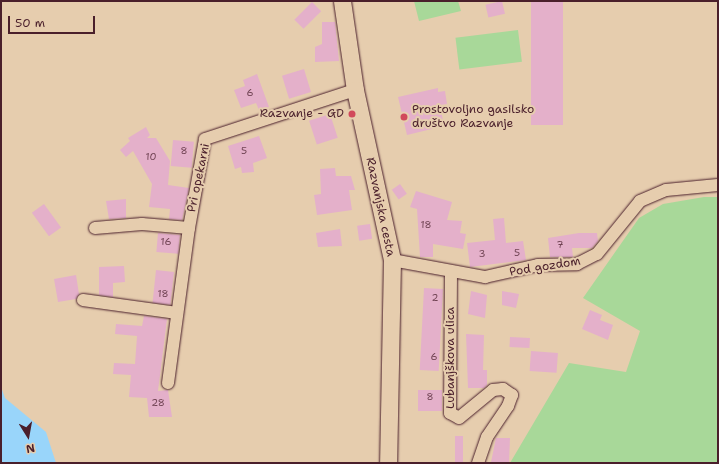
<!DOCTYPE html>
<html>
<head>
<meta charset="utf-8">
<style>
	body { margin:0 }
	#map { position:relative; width:719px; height:464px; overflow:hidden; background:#e6cdae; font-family:"Shantell Sans",sans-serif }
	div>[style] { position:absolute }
	.green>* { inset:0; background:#a8d899; transform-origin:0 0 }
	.water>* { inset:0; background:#99d5fa }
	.building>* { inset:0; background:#e4b0ca; transform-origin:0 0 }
	.roads { filter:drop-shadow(0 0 1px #4a1f2b) drop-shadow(0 0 1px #4a1f2b) }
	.street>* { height:12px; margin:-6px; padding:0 6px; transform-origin:6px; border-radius:6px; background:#e6cdae }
	.secondary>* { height:17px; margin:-8.5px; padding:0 8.5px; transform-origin:8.5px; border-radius:8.5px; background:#e6cdae }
	.dots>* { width:11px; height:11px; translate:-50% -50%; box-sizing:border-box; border:2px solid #e6cdae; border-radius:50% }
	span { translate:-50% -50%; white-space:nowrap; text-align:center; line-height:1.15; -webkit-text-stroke:4px #e6cdae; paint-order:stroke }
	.number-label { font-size:10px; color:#704353 }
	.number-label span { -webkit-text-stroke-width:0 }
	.poi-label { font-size:12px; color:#4a1f2b }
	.left { translate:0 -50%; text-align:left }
	.right { translate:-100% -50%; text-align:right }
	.street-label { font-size:12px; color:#4a1f2b }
	.frame { position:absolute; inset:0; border:2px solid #4a1f2b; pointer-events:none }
	.north { position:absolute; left:8px; top:416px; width:40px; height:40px; -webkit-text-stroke:3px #e6cdae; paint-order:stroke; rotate:169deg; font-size:11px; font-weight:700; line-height:16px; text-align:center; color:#4a1f2b }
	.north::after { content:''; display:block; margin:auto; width:14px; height:18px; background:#4a1f2b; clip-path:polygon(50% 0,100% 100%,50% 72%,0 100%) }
	.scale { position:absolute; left:8px; top:16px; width:87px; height:18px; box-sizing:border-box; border:2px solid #4a1f2b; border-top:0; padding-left:5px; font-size:12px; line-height:14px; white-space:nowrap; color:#4a1f2b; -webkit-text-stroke:3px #e6cdae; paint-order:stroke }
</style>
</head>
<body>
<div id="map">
	<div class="green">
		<i style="clip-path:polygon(414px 1px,458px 1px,461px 11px,419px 21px)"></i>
		<i style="left:518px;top:30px;width:32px;height:63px;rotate:83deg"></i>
		<i style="clip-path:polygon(704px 197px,718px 197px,718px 463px,510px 463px,569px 363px,626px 372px,640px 331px,583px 298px,639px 218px,663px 204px)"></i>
	</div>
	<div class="water">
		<i style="clip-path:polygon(1px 387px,5px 398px,46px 432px,56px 463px,1px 463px)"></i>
	</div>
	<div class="building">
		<i style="left:502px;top:1px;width:13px;height:17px;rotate:77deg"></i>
		<i style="left:531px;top:1px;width:32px;height:124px"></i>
		<i style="left:312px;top:2px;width:13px;height:25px;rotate:45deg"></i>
		<i style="clip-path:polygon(322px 22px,335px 22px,339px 61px,315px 62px,315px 47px,322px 44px)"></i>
		<i style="left:304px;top:69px;width:24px;height:23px;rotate:73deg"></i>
		<i style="clip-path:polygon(257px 74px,269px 107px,259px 110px,256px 103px,241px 108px,234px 90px,245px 86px,243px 80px)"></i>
		<i style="clip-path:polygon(438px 88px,438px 92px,445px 91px,447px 104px,440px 105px,444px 126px,407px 135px,398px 97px)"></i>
		<i style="left:330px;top:114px;width:25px;height:22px;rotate:72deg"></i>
		<i style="clip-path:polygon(146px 127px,150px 135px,147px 138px,156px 138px,170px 161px,168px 185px,189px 188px,182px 220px,169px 219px,170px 209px,149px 207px,152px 184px,133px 151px,126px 157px,120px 150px,130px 141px,128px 138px)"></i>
		<i style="clip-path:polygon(259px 136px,267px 158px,253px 163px,254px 172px,242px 173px,241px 167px,235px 169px,228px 146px)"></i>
		<i style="left:173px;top:140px;width:21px;height:26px;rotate:5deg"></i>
		<i style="clip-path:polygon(335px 168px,336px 176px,351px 176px,355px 190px,349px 190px,352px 210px,317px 215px,314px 195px,321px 194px,320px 169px)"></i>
		<i style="left:400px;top:184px;width:12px;height:10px;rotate:55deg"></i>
		<i style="clip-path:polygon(416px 191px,452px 202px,447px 220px,462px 221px,460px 233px,466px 234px,463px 249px,433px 244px,433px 257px,420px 257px,417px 209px,410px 207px)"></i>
		<i style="clip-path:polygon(126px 199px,126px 218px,109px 219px,106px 201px)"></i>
		<i style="left:44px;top:204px;width:29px;height:15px;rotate:54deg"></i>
		<i style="clip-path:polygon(504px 218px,506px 243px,523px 241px,526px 260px,470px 267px,467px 243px,495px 240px,493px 219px)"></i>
		<i style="left:370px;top:224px;width:15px;height:13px;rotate:82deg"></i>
		<i style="clip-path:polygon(340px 229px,342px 246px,318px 247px,316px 233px)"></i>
		<i style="left:158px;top:233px;width:22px;height:19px;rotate:5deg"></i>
		<i style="clip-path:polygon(579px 233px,597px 233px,598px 241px,592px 248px,572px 248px,573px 257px,550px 257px,548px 238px)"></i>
		<i style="clip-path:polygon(124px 266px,125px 282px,113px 283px,113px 297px,99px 295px,99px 267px)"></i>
		<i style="left:156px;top:270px;width:18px;height:33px;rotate:6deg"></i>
		<i style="clip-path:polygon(76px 275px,79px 294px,76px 299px,58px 302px,54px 279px)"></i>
		<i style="left:424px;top:288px;width:19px;height:82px;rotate:3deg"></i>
		<i style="clip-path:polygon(471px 291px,487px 295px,485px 318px,468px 314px)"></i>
		<i style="clip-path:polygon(502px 291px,519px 294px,516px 308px,502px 305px)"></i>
		<i style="clip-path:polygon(590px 310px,602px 315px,600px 320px,613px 325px,608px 340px,582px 329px)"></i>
		<i style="clip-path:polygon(144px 316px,167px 319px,158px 391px,168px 390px,172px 417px,149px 417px,147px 398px,129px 397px,131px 375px,113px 374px,114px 363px,135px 364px,137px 336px,115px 334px,116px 324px,142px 326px)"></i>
		<i style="clip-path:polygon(466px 334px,484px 335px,483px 370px,487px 370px,487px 385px,484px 388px,468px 388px)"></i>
		<i style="left:510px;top:337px;width:20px;height:10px;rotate:3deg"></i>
		<i style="left:531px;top:351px;width:27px;height:20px;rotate:4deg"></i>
		<i style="left:418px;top:390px;width:24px;height:21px"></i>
		<i style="left:455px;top:436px;width:8px;height:27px"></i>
		<i style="clip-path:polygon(496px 438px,510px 438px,509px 463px,491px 462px)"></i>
	</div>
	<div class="roads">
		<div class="street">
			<i style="left:95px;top:228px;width:47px;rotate:-4.9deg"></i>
			<i style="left:142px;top:224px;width:47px;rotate:4.9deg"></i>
			<i style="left:392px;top:260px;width:95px;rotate:10.4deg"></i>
			<i style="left:485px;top:277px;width:54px;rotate:-12.8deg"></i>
			<i style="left:538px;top:265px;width:39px;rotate:-1deg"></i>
			<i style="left:577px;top:264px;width:22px;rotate:-27deg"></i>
			<i style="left:597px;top:254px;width:68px;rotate:-50.9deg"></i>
			<i style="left:640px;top:201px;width:28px;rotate:-23deg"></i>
			<i style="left:666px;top:190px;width:52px;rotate:-5.5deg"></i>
			<i style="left:451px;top:272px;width:141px;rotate:90.4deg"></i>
			<i style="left:450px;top:413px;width:10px;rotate:29deg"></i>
			<i style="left:459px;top:418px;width:44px;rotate:-39.5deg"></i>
			<i style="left:493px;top:390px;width:10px;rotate:-6deg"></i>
			<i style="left:503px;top:389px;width:11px;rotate:34deg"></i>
			<i style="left:512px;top:395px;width:12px;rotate:110deg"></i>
			<i style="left:508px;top:406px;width:37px;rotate:124deg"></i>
			<i style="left:487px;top:437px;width:28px;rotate:109deg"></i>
			<i style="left:83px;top:300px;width:95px;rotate:7.9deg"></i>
			<i style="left:168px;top:383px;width:156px;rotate:-82.3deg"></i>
			<i style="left:189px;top:228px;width:90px;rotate:-79.8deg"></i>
			<i style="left:205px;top:139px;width:158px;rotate:-18.1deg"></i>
		</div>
		<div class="secondary">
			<i style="left:342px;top:1px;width:90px;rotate:81.7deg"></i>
			<i style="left:355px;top:90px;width:174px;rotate:77.7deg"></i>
			<i style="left:392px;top:260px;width:203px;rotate:91.1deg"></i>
		</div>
	</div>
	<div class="dots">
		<i style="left:352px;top:114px;background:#d1495b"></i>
		<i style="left:404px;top:117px;background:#d1495b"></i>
	</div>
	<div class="number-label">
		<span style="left:250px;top:93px">6</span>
		<span style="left:184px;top:151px">8</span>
		<span style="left:244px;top:151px">5</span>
		<span style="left:151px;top:157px">10</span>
		<span style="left:426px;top:225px">18</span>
		<span style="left:166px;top:242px">16</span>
		<span style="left:560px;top:245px">7</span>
		<span style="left:517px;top:253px">5</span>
		<span style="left:482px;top:254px">3</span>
		<span style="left:163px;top:294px">18</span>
		<span style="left:435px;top:298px">2</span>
		<span style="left:434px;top:357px">6</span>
		<span style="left:430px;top:397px">8</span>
		<span style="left:158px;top:403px">28</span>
	</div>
	<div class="poi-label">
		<span class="left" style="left:412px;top:117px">Prostovoljno gasilsko<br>društvo Razvanje</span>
		<span class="right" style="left:344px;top:114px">Razvanje - GD</span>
	</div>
	<div class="street-label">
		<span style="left:199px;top:178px;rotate:-78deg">Pri opekarni</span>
		<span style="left:380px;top:207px;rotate:78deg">Razvanjska cesta</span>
		<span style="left:545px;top:267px;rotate:-9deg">Pod gozdom</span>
		<span style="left:451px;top:358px;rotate:-90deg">Lubanjškova ulica</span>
	</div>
	<div class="frame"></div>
	<div class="north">N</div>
	<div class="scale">50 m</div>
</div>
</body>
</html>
